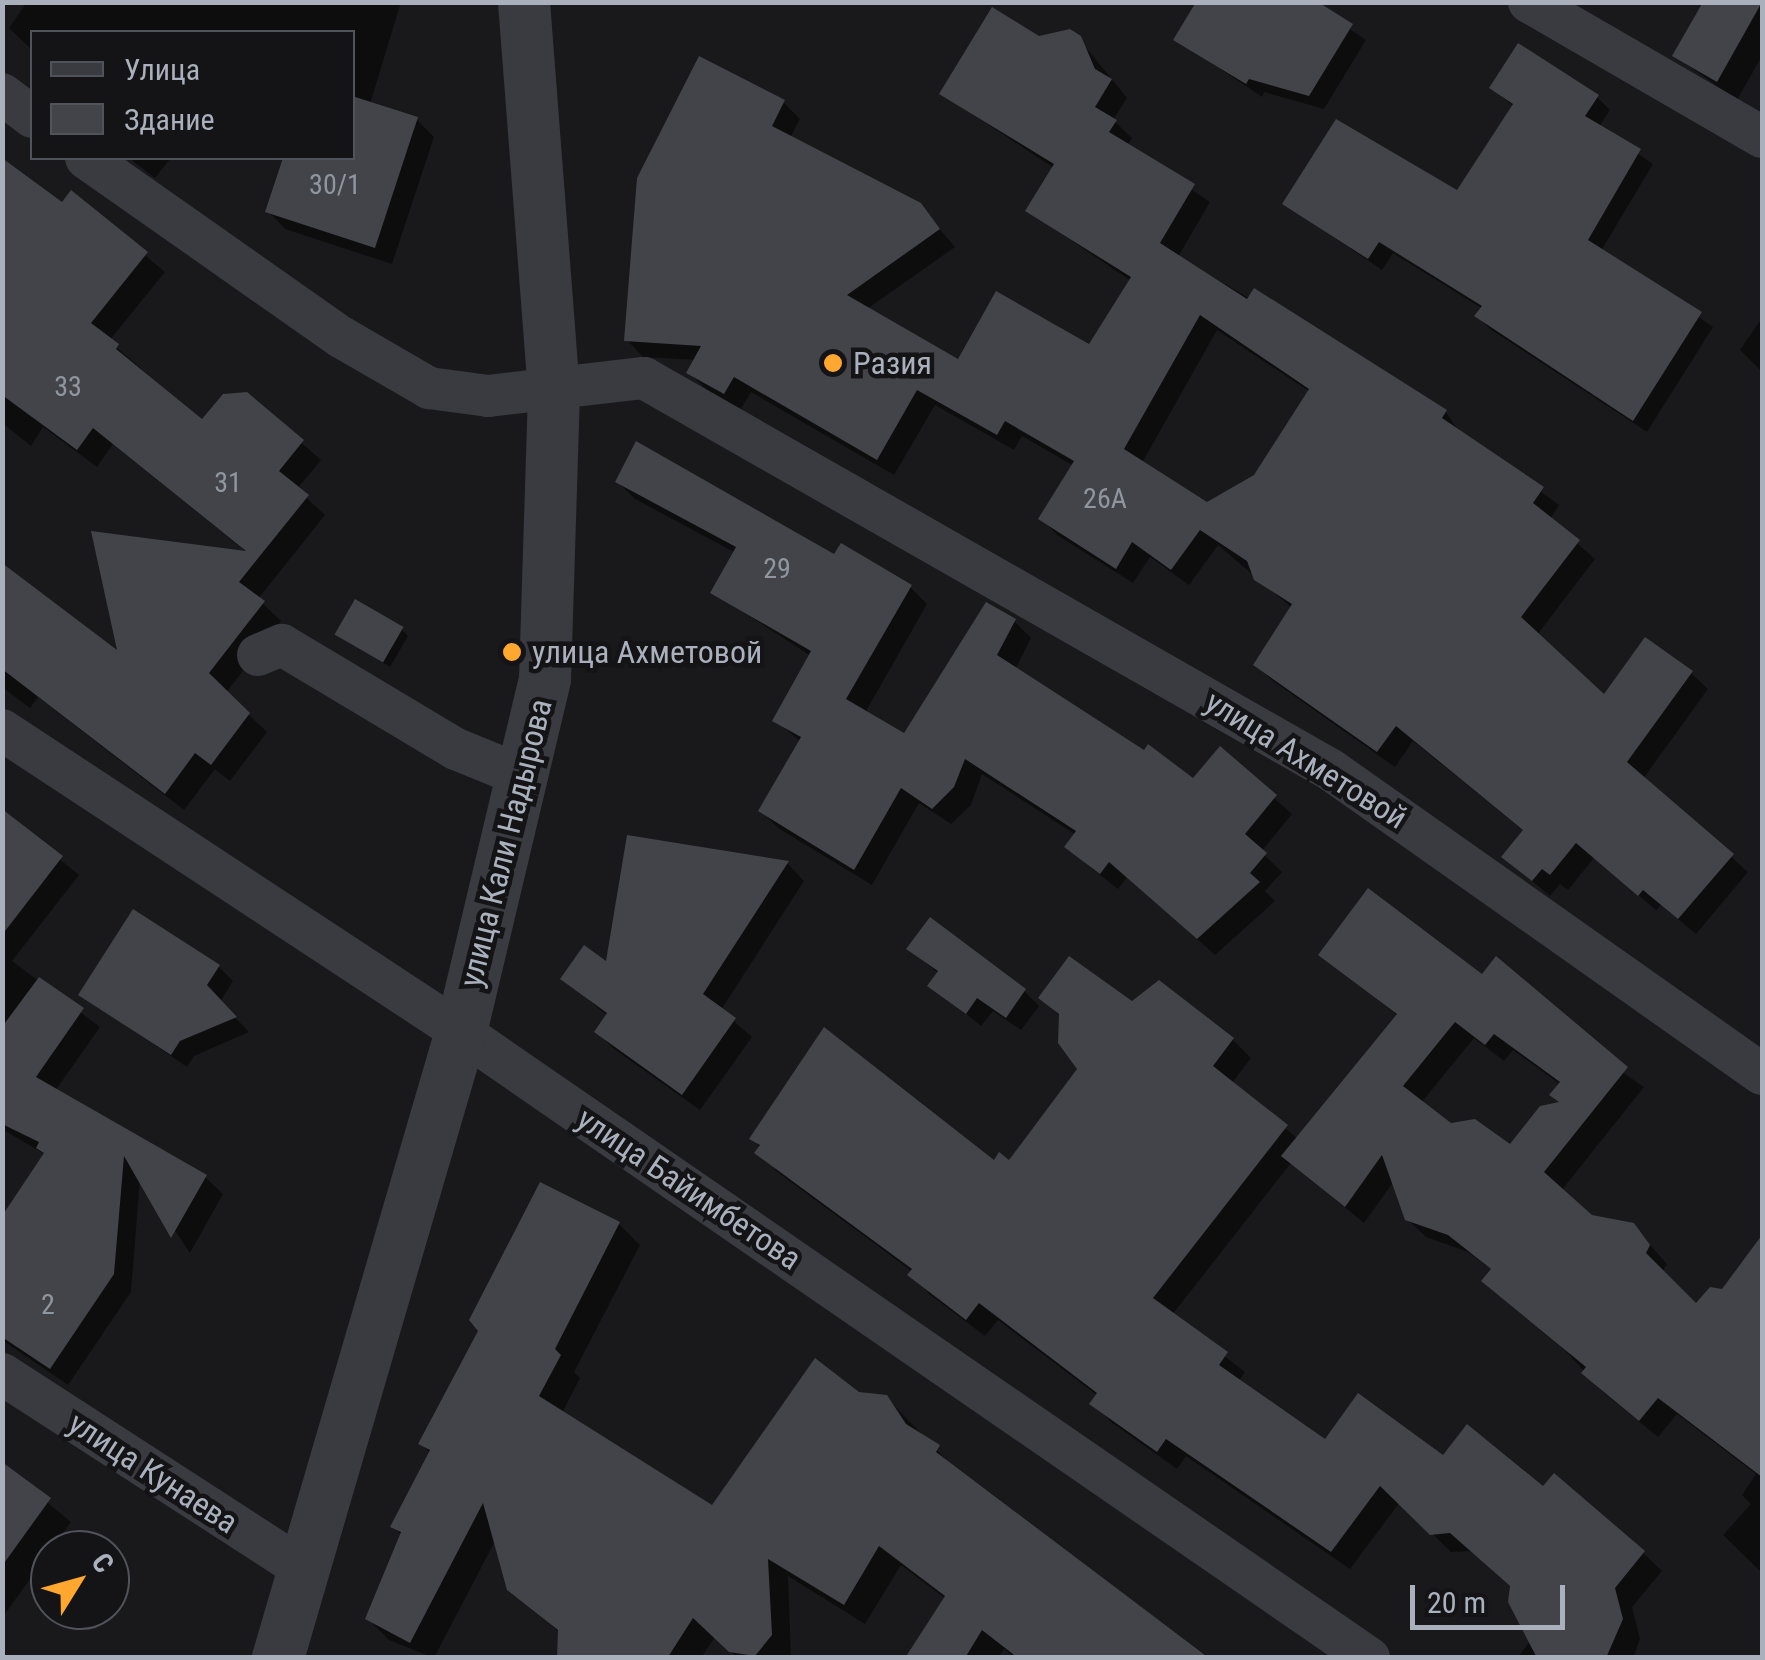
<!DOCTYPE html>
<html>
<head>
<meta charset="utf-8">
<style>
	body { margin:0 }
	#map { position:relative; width:1765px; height:1660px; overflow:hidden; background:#19191c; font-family:"Roboto Condensed",sans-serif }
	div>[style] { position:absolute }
	.shadow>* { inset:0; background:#0007 }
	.building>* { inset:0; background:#434449; transform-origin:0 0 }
	.minor>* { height:42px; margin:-21px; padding:0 21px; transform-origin:21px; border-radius:21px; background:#3a3b41 }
	.tertiary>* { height:52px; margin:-26px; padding:0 26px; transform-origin:26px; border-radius:26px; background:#3a3b41 }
	.dots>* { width:28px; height:28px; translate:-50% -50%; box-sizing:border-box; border:5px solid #141417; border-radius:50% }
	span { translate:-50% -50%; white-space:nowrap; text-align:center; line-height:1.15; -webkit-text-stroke:9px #141417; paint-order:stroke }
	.number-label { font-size:28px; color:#90969f }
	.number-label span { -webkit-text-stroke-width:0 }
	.poi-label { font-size:32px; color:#aab1bc }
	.left { translate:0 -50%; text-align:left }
	.street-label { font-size:32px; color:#aab1bc }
	.frame { position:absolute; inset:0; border:5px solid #aab1bc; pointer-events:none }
	.legend { position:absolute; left:30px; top:30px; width:325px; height:130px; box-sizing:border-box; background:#141417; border:2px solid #505359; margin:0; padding:12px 18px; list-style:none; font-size:30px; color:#aab1bc }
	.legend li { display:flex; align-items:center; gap:20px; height:50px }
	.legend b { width:50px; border:2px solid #505359 }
	.north { position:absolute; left:30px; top:1530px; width:100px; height:100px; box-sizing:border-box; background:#141417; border:2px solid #505359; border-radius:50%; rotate:53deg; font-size:28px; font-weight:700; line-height:40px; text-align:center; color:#aab1bc }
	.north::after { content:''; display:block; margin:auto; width:35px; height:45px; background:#ffa72e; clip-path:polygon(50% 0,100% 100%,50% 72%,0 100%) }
	.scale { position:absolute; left:1410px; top:1585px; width:155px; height:45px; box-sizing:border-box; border:5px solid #aab1bc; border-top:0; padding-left:12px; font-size:30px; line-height:35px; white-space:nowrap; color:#aab1bc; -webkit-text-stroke:8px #141417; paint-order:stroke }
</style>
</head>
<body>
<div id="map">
	<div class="shadow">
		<i style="clip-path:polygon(27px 2px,401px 2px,370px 104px,416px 119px,434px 137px,392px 264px,285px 229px,268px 211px,288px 158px,352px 158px,352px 32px,32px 32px,32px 50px,9px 28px)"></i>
		<i style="clip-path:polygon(1188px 2px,1310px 2px,1366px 40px,1324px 109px,1264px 92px,1262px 97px,1176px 39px,1196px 7px)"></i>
		<i style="clip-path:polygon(1706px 2px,1762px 2px,1762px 56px,1737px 100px,1675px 56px)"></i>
		<i style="clip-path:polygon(evenodd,1038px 39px,1084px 45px,1127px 98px,1113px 120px,1132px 138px,1127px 146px,1210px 202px,1178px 257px,1446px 412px,1460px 433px,1559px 505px,1550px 519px,1595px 559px,1537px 635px,1604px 697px,1691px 673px,1708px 689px,1643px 779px,1748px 872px,1696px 934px,1661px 905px,1656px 910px,1594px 858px,1568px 890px,1560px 884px,1550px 896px,1504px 857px,1524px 831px,1413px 741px,1395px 767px,1273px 681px,1256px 665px,1292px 608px,1218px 545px,1189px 585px,1150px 557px,1133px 583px,1057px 535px,1041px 518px,1074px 466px,1022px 436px,1014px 450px,935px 405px,894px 475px,751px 392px,741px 409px,706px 389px,689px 373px,696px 360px,643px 357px,627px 340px,783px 102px,800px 119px,790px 138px,919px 205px,955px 247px,867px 309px,959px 363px,1089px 347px,1131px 281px,1028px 211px,1054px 168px,942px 94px,1038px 39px,1217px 330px,1310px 392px,1255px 477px,1207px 505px,1142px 463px,1217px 330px)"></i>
		<i style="clip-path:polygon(1492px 88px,1597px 97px,1610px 110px,1599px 127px,1653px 164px,1601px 251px,1713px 327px,1647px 432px,1490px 329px,1477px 316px,1483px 309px,1393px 253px,1382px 270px,1285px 204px,1458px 194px,1514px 107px)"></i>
		<i style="clip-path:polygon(129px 158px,171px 158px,155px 178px)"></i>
		<i style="clip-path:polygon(2px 161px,62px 206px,72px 194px,165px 272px,109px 341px,203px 422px,247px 395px,321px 460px,297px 489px,325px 515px,258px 599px,281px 621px,226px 693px,267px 732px,230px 781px,215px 769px,184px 810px,38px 697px,30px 708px,2px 687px,2px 566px,121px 656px,249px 554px,113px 444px,97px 467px,43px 427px,31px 446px,2px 423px)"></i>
		<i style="clip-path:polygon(1762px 318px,1762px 372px,1740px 350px)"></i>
		<i style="clip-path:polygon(618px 482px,910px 587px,927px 604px,865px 713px,905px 737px,1014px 621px,1031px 638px,1015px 670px,1193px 782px,1220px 750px,1292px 814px,1261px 852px,1282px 872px,1265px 891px,1275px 901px,1215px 955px,1127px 877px,1118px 889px,1085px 863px,1068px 846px,1076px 835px,982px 774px,971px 805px,951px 824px,919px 803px,872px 885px,778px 828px,761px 811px,801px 742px,775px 720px,811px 656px,714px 593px,736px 553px,635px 499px)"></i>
		<i style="clip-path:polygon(401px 629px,408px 636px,390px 667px,344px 640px)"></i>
		<i style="clip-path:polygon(2px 812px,79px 875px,12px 961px,100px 1027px,55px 1091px,205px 1177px,223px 1194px,190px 1253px,140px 1179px,131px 1292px,68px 1385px,2px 1340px,2px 1220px,46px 1155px,2px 1129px)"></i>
		<i style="clip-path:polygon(629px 837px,788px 864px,804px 881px,721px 1010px,752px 1037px,700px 1110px,614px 1049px,597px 1032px,608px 1016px,563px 979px,608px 965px)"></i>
		<i style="clip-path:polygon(909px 949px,1024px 991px,1039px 1006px,1021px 1030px,993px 1011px,981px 1026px,931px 985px,939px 974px)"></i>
		<i style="clip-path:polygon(evenodd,1322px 954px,1483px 978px,1644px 1087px,1561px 1191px,1591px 1218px,1632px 1225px,1667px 1264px,1662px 1272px,1697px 1306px,1723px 1292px,1740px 1269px,1762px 1287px,1762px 1573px,1723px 1535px,1751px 1504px,1742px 1495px,1756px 1474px,1677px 1414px,1658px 1437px,1602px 1391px,1493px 1271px,1468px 1252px,1426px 1237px,1407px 1219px,1394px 1181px,1364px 1223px,1291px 1163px,1172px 1315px,1245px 1372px,1239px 1381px,1325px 1443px,1444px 1458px,1544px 1489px,1643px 1553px,1662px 1571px,1632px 1607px,1640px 1639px,1633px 1658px,1517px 1658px,1531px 1640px,1512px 1588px,1471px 1551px,1451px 1552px,1400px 1502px,1350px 1569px,1186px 1456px,1177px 1469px,1111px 1422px,1093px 1403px,1098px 1396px,998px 1320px,985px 1336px,929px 1294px,913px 1272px,776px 1171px,753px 1138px,1010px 1164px,1080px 1069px,1062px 1018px,1041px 998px,1132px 1004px,1233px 1040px,1251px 1058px,1232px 1083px,1298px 1139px,1398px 1016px,1322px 954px,1474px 1038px,1504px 1061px,1513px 1050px,1561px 1085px,1562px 1104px,1510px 1148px,1450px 1126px,1421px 1103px,1474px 1038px)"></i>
		<i style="clip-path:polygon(219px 967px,233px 981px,220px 1002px,249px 1032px,194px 1056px,187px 1067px,81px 995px)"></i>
		<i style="clip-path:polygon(541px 1185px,619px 1224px,640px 1245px,574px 1372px,580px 1378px,562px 1413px,712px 1509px,858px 1395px,886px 1397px,957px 1471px,1210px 1658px,1015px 1658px,1004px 1649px,998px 1658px,921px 1658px,946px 1599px,901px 1565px,865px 1624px,788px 1576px,791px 1658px,738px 1658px,715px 1637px,701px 1658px,568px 1658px,560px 1633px,509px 1589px,496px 1539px,434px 1658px,389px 1640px,368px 1619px,402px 1535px,393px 1527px,431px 1454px,421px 1443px,481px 1331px)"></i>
		<i style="clip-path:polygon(2px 1465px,71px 1522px,2px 1618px)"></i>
	</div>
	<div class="building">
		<i style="clip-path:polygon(1196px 2px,1318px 2px,1353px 24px,1309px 96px,1249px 79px,1246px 84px,1173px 40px)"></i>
		<i style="clip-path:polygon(1703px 2px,1762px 2px,1717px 82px,1672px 56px)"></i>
		<i style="clip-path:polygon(evenodd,992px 7px,1039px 36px,1070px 29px,1081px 36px,1095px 69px,1112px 79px,1095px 107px,1117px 120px,1109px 132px,1195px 184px,1160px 243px,1247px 299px,1254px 288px,1447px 410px,1442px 418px,1544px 487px,1533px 503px,1580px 540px,1521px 617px,1604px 694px,1645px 637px,1693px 671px,1627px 762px,1734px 854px,1678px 919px,1643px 890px,1638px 896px,1576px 843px,1550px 875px,1542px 869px,1532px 881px,1501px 857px,1523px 830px,1396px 726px,1377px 752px,1253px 665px,1292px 604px,1254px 580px,1247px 561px,1200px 530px,1171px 570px,1132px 542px,1116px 569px,1038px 519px,1074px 461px,1005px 421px,997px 435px,917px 390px,877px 460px,734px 377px,724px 394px,686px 373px,701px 346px,624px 341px,637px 178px,699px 56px,785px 100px,772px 126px,921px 203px,940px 229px,847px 295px,958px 359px,996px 291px,1089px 344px,1131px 277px,1025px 211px,1054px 164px,939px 94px,992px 7px,1200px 315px,1309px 389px,1254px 475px,1207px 502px,1124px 449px,1200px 315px)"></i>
		<i style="clip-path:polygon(1518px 43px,1599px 95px,1585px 116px,1641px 149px,1588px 240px,1702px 312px,1633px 421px,1474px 316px,1482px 306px,1379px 242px,1368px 259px,1282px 204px,1336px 119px,1457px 190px,1513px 104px,1489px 88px)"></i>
		<i style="clip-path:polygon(352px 96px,418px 117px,375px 248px,265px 212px,283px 158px,352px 158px)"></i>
		<i style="clip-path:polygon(2px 158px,62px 202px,71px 190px,148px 252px,91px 323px,119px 344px,116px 349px,202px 419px,223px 394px,247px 392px,304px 440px,279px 471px,309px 495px,239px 582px,265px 601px,209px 673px,250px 713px,211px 765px,195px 753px,165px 794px,2px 669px,2px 563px,117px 650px,91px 531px,246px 551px,93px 428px,77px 450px,2px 395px)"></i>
		<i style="clip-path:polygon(636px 441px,834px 554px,841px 543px,912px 585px,846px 699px,904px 733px,986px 602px,1016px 619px,997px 655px,1144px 750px,1148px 744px,1193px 778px,1220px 746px,1277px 795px,1245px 834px,1267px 853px,1250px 873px,1260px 882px,1197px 939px,1109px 862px,1100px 874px,1064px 847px,1076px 831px,965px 759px,954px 787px,932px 809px,901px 788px,854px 870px,758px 811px,801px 737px,772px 721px,811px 651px,710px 593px,736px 547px,615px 482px)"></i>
		<i style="left:355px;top:599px;width:56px;height:41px;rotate:30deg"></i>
		<i style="clip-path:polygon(2px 809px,63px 856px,2px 935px)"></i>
		<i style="clip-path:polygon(627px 835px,789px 861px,703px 994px,736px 1018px,682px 1095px,594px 1032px,607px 1013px,560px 979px,584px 945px,606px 961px)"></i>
		<i style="clip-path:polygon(evenodd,1368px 888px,1482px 974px,1496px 956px,1628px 1067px,1544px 1172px,1592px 1215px,1634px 1223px,1650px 1245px,1646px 1253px,1696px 1303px,1710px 1287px,1722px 1289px,1762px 1235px,1762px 1477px,1658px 1398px,1639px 1421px,1581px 1373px,1586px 1367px,1481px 1281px,1491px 1269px,1448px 1235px,1405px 1220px,1382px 1155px,1345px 1207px,1281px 1156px,1397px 1014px,1318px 955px,1368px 888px,1455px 1022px,1485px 1045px,1494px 1034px,1560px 1082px,1549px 1095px,1559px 1102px,1540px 1106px,1510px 1144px,1475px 1119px,1451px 1123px,1403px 1086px,1455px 1022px)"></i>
		<i style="clip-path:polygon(133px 909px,220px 965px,207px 985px,237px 1017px,180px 1041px,171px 1055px,78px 995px)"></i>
		<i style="clip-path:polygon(930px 917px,1026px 989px,1006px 1018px,977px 998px,966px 1014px,927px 986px,938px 971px,906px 949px)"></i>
		<i style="clip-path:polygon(1069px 956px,1132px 1001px,1159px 980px,1234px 1038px,1213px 1066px,1288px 1125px,1153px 1298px,1228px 1352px,1219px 1365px,1325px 1439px,1358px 1393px,1443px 1455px,1467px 1424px,1543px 1486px,1554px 1473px,1645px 1551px,1615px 1588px,1623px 1619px,1606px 1658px,1537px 1658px,1508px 1602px,1510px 1586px,1450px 1533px,1430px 1535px,1380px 1486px,1331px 1552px,1166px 1439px,1157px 1452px,1089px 1404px,1097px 1393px,979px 1303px,966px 1320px,907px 1275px,912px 1269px,754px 1153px,760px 1145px,749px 1139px,824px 1027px,994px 1160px,999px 1152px,1009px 1160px,1077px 1069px,1058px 1043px,1059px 1014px,1038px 998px)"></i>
		<i style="clip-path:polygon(39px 977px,84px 1008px,36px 1077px,207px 1175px,171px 1238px,124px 1156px,114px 1274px,50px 1369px,2px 1337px,2px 1216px,44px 1153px,36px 1148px,39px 1142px,2px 1124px,2px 1027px)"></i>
		<i style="clip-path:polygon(540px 1182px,620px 1222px,555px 1349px,561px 1355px,539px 1396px,712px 1505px,815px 1358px,859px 1392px,887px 1395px,906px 1424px,940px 1445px,936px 1452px,1209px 1658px,1018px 1658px,982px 1630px,965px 1658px,905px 1658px,945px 1596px,879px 1546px,844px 1605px,768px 1559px,772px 1635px,755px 1656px,729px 1652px,693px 1618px,668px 1657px,557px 1658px,558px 1630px,507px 1590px,483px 1503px,410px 1643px,365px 1619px,401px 1532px,390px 1527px,430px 1450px,418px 1444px,478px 1331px,469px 1320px)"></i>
		<i style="clip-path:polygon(2px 1462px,51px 1498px,2px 1566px)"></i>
	</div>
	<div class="minor">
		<i style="left:1529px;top:2px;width:269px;rotate:30.1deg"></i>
		<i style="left:2px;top:94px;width:38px;rotate:37deg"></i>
		<i style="left:86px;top:158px;width:312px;rotate:35.1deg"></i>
		<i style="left:341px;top:337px;width:102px;rotate:30.1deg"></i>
		<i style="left:429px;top:388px;width:60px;rotate:7.7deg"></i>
		<i style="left:488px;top:396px;width:157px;rotate:-6.6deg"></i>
		<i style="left:644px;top:378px;width:791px;rotate:29.71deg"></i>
		<i style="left:1331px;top:770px;width:527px;rotate:35.2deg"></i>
		<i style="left:258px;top:655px;width:26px;rotate:-23deg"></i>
		<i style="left:282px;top:645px;width:203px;rotate:30.9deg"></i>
		<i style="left:456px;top:749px;width:71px;rotate:22.2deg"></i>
		<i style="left:2px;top:730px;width:549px;rotate:33.34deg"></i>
		<i style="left:461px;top:1032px;width:1103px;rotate:34.58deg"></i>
		<i style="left:2px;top:1374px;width:361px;rotate:32.9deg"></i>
	</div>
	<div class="tertiary">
		<i style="left:278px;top:1658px;width:652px;rotate:-73.7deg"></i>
		<i style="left:461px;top:1032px;width:363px;rotate:-76.6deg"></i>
		<i style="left:545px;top:679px;width:287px;rotate:-88.2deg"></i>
		<i style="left:554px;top:392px;width:391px;rotate:-94.4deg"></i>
	</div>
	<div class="dots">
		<i style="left:833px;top:363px;background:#ffa72e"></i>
		<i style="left:512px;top:652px;background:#ffa72e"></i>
	</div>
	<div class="number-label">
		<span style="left:335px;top:185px">30/1</span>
		<span style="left:68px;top:387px">33</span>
		<span style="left:228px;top:483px">31</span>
		<span style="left:1105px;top:499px">26А</span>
		<span style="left:777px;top:569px">29</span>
		<span style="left:48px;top:1305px">2</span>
	</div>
	<div class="poi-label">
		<span class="left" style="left:853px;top:363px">Разия</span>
		<span class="left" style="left:532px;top:652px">улица Ахметовой</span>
	</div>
	<div class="street-label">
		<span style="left:1306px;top:760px;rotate:32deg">улица Ахметовой</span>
		<span style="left:506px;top:843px;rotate:-76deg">улица Кали Надырова</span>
		<span style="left:689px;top:1189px;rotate:34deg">улица Байимбетова</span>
		<span style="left:153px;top:1473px;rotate:33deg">улица Кунаева</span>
	</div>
	<div class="frame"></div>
	<ul class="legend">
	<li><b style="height:12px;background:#3a3b41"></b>Улица</li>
	<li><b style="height:28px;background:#434449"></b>Здание</li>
	</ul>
	<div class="north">С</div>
	<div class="scale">20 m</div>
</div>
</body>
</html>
